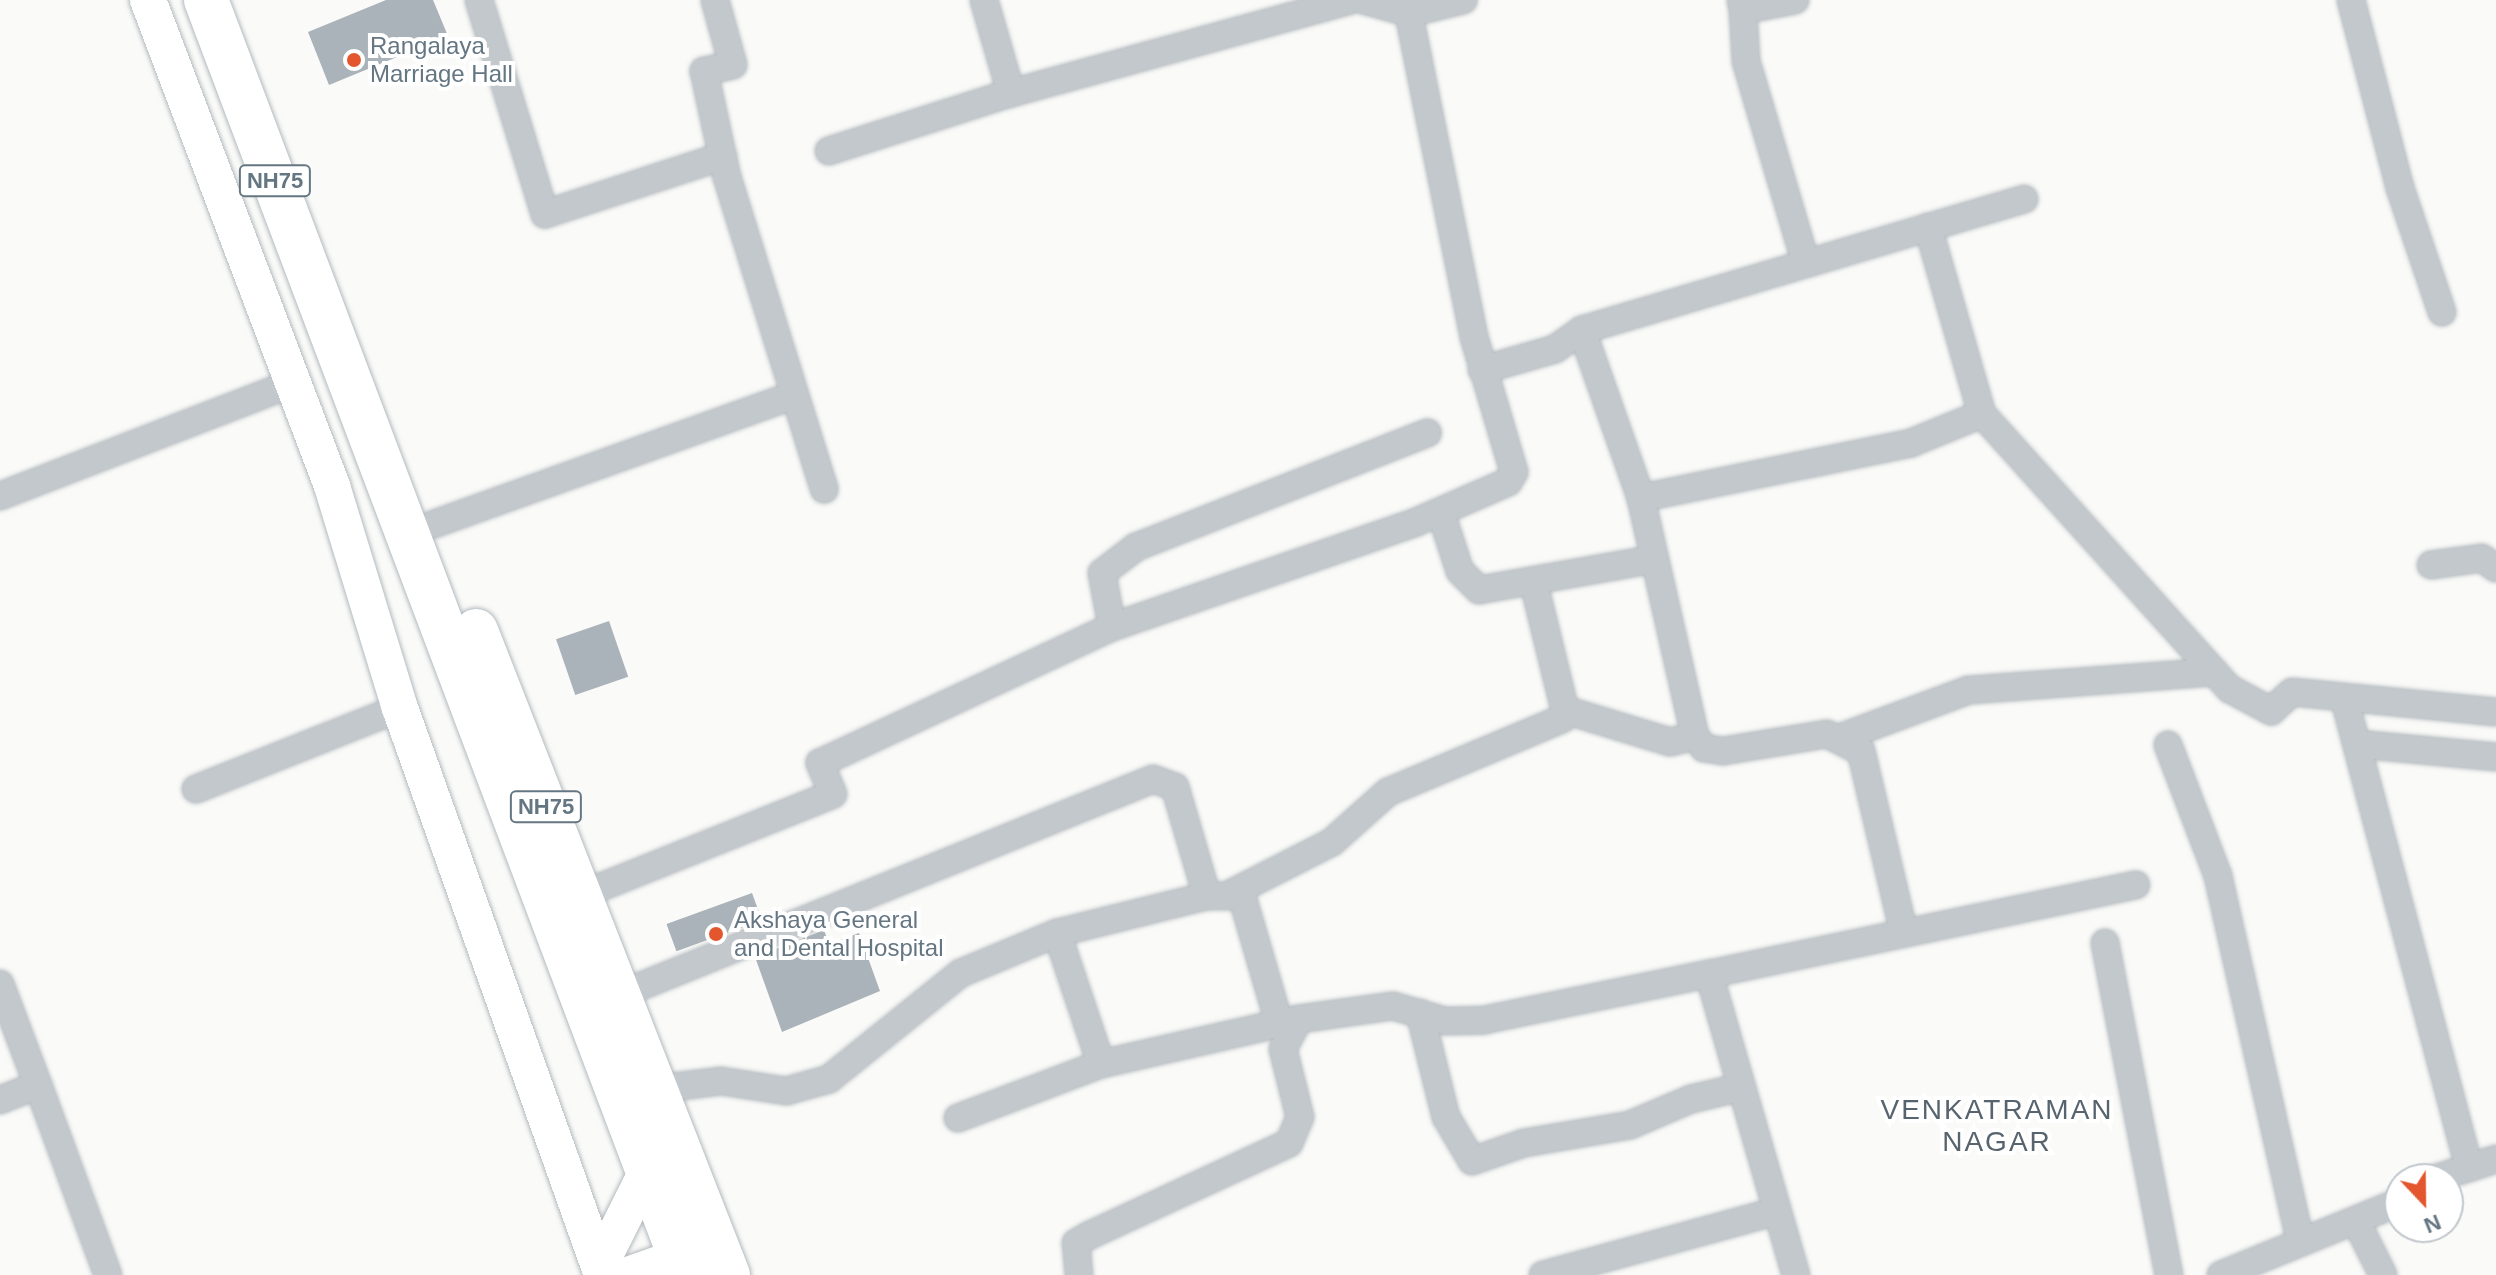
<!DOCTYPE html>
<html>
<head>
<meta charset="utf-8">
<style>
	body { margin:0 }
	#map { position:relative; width:2496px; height:1275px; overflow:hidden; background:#fafaf8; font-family:Arial,sans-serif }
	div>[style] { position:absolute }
	.building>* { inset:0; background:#aab3b9; transform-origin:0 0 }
	.roads { filter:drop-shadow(0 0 2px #b3babf) drop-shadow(0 0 2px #b3babf) }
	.street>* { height:26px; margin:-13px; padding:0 13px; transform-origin:13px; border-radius:13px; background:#c3c8cc }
	.secondary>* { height:36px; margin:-18px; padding:0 18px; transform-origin:18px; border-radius:18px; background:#fff }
	.highway>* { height:44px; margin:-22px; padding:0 22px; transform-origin:22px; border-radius:22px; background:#fff }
	.dots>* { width:22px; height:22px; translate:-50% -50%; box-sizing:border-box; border:4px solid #fff; border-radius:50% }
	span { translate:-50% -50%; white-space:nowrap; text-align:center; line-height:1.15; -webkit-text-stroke:8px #fff; paint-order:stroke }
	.shield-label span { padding:2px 6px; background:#fff; border:2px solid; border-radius:6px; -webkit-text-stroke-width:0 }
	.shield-label { font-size:22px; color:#657683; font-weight:700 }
	.poi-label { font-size:24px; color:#657683 }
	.left { translate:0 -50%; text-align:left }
	.quarter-label { font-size:28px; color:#57646e; letter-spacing:2px }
	.north { position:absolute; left:2384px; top:1163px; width:80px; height:80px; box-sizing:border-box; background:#fff; border:2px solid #c1c8cd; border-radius:50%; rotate:158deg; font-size:22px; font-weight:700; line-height:32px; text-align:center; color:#657683 }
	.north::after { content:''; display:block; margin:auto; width:28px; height:36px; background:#e4572e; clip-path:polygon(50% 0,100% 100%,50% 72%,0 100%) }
</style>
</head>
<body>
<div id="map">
	<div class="building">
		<i style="clip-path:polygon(386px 0,433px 0,448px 36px,329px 85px,308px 32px)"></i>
		<i style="left:609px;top:621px;width:59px;height:56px;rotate:71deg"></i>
		<i style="left:752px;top:893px;width:29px;height:91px;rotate:70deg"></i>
		<i style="clip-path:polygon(824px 930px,829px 944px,859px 933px,880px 991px,782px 1032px,755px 957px)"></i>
	</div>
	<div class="roads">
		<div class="street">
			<i style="left:479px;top:0;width:224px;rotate:72.9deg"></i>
			<i style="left:545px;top:214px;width:187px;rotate:-18deg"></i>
			<i style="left:715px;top:0;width:67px;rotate:74.5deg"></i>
			<i style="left:733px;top:65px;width:30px;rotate:168deg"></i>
			<i style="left:704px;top:71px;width:108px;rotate:77.8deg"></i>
			<i style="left:727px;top:177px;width:327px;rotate:72.7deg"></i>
			<i style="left:984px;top:0;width:97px;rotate:73.8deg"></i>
			<i style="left:1363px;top:0;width:49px;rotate:15.5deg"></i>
			<i style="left:1410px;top:13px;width:55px;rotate:-13.8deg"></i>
			<i style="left:1741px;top:0;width:10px;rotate:79deg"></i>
			<i style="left:1743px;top:10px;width:53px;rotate:-10.9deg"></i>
			<i style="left:2351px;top:0;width:194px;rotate:75.4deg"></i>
			<i style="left:2400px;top:188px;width:131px;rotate:71.3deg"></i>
			<i style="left:1743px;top:10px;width:51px;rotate:86.6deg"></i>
			<i style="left:1746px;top:61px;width:211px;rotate:73.5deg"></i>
			<i style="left:829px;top:151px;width:191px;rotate:-17.7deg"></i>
			<i style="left:1011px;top:93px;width:352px;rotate:-15.3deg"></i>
			<i style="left:1928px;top:227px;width:195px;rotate:73.9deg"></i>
			<i style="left:1982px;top:414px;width:370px;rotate:48deg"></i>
			<i style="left:2230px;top:689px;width:47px;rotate:28.2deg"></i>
			<i style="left:2271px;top:711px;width:28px;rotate:-42deg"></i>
			<i style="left:2292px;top:692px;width:205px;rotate:5.6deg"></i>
			<i style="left:1482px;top:370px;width:76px;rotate:-16deg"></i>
			<i style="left:1555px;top:349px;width:33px;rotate:-35deg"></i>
			<i style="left:1982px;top:414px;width:77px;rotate:157.8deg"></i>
			<i style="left:1911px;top:443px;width:276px;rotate:168.5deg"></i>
			<i style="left:1641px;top:498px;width:178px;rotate:-109.4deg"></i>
			<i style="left:1582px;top:330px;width:461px;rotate:-16.5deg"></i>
			<i style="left:0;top:496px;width:314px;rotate:-21.1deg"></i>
			<i style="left:1441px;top:513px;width:61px;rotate:71.9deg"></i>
			<i style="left:1460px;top:571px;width:27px;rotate:45deg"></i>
			<i style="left:1479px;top:590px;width:178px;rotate:-10deg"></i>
			<i style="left:434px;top:524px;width:383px;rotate:-19.7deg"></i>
			<i style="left:2431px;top:565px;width:51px;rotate:-7.8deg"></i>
			<i style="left:2482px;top:558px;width:17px;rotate:36deg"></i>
			<i style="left:1534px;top:584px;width:130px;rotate:76.2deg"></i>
			<i style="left:1112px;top:627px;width:55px;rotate:-100.5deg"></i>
			<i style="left:1102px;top:573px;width:43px;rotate:-37.4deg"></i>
			<i style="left:1136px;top:547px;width:313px;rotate:-21.4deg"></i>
			<i style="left:2345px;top:701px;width:483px;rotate:75.1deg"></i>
			<i style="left:1695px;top:736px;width:15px;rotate:53deg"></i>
			<i style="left:1704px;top:748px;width:19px;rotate:9deg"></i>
			<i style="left:1723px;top:751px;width:105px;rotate:-9.3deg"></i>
			<i style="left:1827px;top:734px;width:38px;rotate:27deg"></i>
			<i style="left:1861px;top:751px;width:187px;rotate:76.7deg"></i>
			<i style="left:1845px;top:736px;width:132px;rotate:-20.4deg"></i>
			<i style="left:1969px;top:690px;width:246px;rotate:-4.2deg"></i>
			<i style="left:2357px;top:744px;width:140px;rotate:5.3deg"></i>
			<i style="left:2168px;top:745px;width:140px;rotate:69.1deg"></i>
			<i style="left:2218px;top:876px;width:372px;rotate:77.3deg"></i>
			<i style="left:196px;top:789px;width:219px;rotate:-21.7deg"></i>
			<i style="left:1230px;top:894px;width:114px;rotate:-27deg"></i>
			<i style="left:1332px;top:842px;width:75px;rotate:-41.8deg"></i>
			<i style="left:1388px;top:792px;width:189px;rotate:-22.8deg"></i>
			<i style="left:1562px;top:719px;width:9px;rotate:-72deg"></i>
			<i style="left:1565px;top:710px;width:110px;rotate:16.9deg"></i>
			<i style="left:1670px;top:742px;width:26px;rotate:-13deg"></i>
			<i style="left:1695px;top:736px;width:244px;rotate:-102.8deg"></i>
			<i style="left:581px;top:895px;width:271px;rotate:-21.8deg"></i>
			<i style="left:833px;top:794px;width:34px;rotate:-113deg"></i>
			<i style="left:820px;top:763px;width:322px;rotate:-25deg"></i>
			<i style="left:1112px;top:627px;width:319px;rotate:-19deg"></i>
			<i style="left:1414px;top:523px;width:103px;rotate:-23.6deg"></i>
			<i style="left:1508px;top:482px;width:12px;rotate:-59deg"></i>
			<i style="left:1514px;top:472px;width:141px;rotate:-106.5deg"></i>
			<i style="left:1474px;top:337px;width:344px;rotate:-101.4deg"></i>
			<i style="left:1057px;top:933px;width:138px;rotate:71.4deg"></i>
			<i style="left:2105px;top:943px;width:338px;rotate:79.1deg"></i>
			<i style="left:1709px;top:974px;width:436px;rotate:-11.8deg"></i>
			<i style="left:0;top:984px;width:108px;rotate:69.4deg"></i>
			<i style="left:38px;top:1085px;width:41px;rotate:158.5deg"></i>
			<i style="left:619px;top:995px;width:576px;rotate:-22.02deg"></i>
			<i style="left:1153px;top:779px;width:23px;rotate:20deg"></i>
			<i style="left:1175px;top:787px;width:114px;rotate:73.6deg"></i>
			<i style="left:1420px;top:1013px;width:107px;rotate:76deg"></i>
			<i style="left:1446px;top:1117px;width:51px;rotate:59.4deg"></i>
			<i style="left:1472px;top:1161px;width:55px;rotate:-19.1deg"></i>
			<i style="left:1524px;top:1143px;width:108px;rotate:-9.6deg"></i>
			<i style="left:1630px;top:1125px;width:66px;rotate:-23.1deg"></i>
			<i style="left:1691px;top:1099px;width:52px;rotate:-13.2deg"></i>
			<i style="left:38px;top:1085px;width:202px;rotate:69.8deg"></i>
			<i style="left:656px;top:1089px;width:65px;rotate:-7deg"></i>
			<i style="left:721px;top:1081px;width:66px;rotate:8.7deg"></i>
			<i style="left:786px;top:1091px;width:45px;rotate:-15.6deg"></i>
			<i style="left:829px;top:1079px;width:169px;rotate:-38.8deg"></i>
			<i style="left:961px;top:973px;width:104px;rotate:-22.6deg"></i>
			<i style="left:1057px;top:933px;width:154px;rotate:-13.9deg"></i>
			<i style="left:1207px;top:896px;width:35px"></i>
			<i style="left:1242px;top:896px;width:135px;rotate:73.7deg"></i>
			<i style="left:958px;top:1118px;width:153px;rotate:-20.7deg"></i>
			<i style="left:1101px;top:1064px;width:203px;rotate:-12.8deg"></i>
			<i style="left:1299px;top:1019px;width:95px;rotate:-7.9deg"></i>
			<i style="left:1393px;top:1006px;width:54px;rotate:16.1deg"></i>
			<i style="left:1445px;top:1021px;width:39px;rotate:-1deg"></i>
			<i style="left:1484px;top:1020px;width:230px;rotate:-11.6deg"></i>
			<i style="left:1709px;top:974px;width:313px;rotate:73.9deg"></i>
			<i style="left:2434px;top:1179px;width:65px;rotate:-17.9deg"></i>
			<i style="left:2357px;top:1223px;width:58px;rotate:63.4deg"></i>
			<i style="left:1079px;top:1275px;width:32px;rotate:-95deg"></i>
			<i style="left:1076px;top:1243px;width:16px;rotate:-30deg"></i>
			<i style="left:1090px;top:1235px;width:219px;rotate:-24.8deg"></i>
			<i style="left:1289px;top:1143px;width:28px;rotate:-67deg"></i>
			<i style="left:1300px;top:1117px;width:70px;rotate:-104deg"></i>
			<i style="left:1283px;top:1049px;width:34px;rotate:-62deg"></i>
			<i style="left:1543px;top:1275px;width:243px;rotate:-15.3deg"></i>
			<i style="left:2221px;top:1275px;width:193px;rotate:-22.2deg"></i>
		</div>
		<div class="secondary">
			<i style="left:148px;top:0;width:520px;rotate:69.26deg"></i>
			<i style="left:332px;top:486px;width:232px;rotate:73deg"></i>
			<i style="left:400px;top:708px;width:602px;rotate:70.39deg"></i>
			<i style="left:600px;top:1265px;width:110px;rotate:-63.4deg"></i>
			<i style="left:628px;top:1275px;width:56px;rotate:-19.7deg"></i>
		</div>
		<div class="highway">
			<i style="left:206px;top:0;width:1363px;rotate:69.33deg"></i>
			<i style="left:687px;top:1275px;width:38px;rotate:-20deg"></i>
			<i style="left:476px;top:631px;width:692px;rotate:68.63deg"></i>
		</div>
	</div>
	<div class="dots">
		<i style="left:354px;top:60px;background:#e4572e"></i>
		<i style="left:716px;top:934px;background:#e4572e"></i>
	</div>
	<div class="shield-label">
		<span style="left:275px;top:181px">NH75</span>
		<span style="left:546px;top:807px">NH75</span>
	</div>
	<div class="poi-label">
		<span class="left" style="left:370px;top:60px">Rangalaya<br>Marriage Hall</span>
		<span class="left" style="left:734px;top:934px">Akshaya General<br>and Dental Hospital</span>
	</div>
	<div class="quarter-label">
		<span style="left:1997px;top:1126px">VENKATRAMAN<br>NAGAR</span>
	</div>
	<div class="north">N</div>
</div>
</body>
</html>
